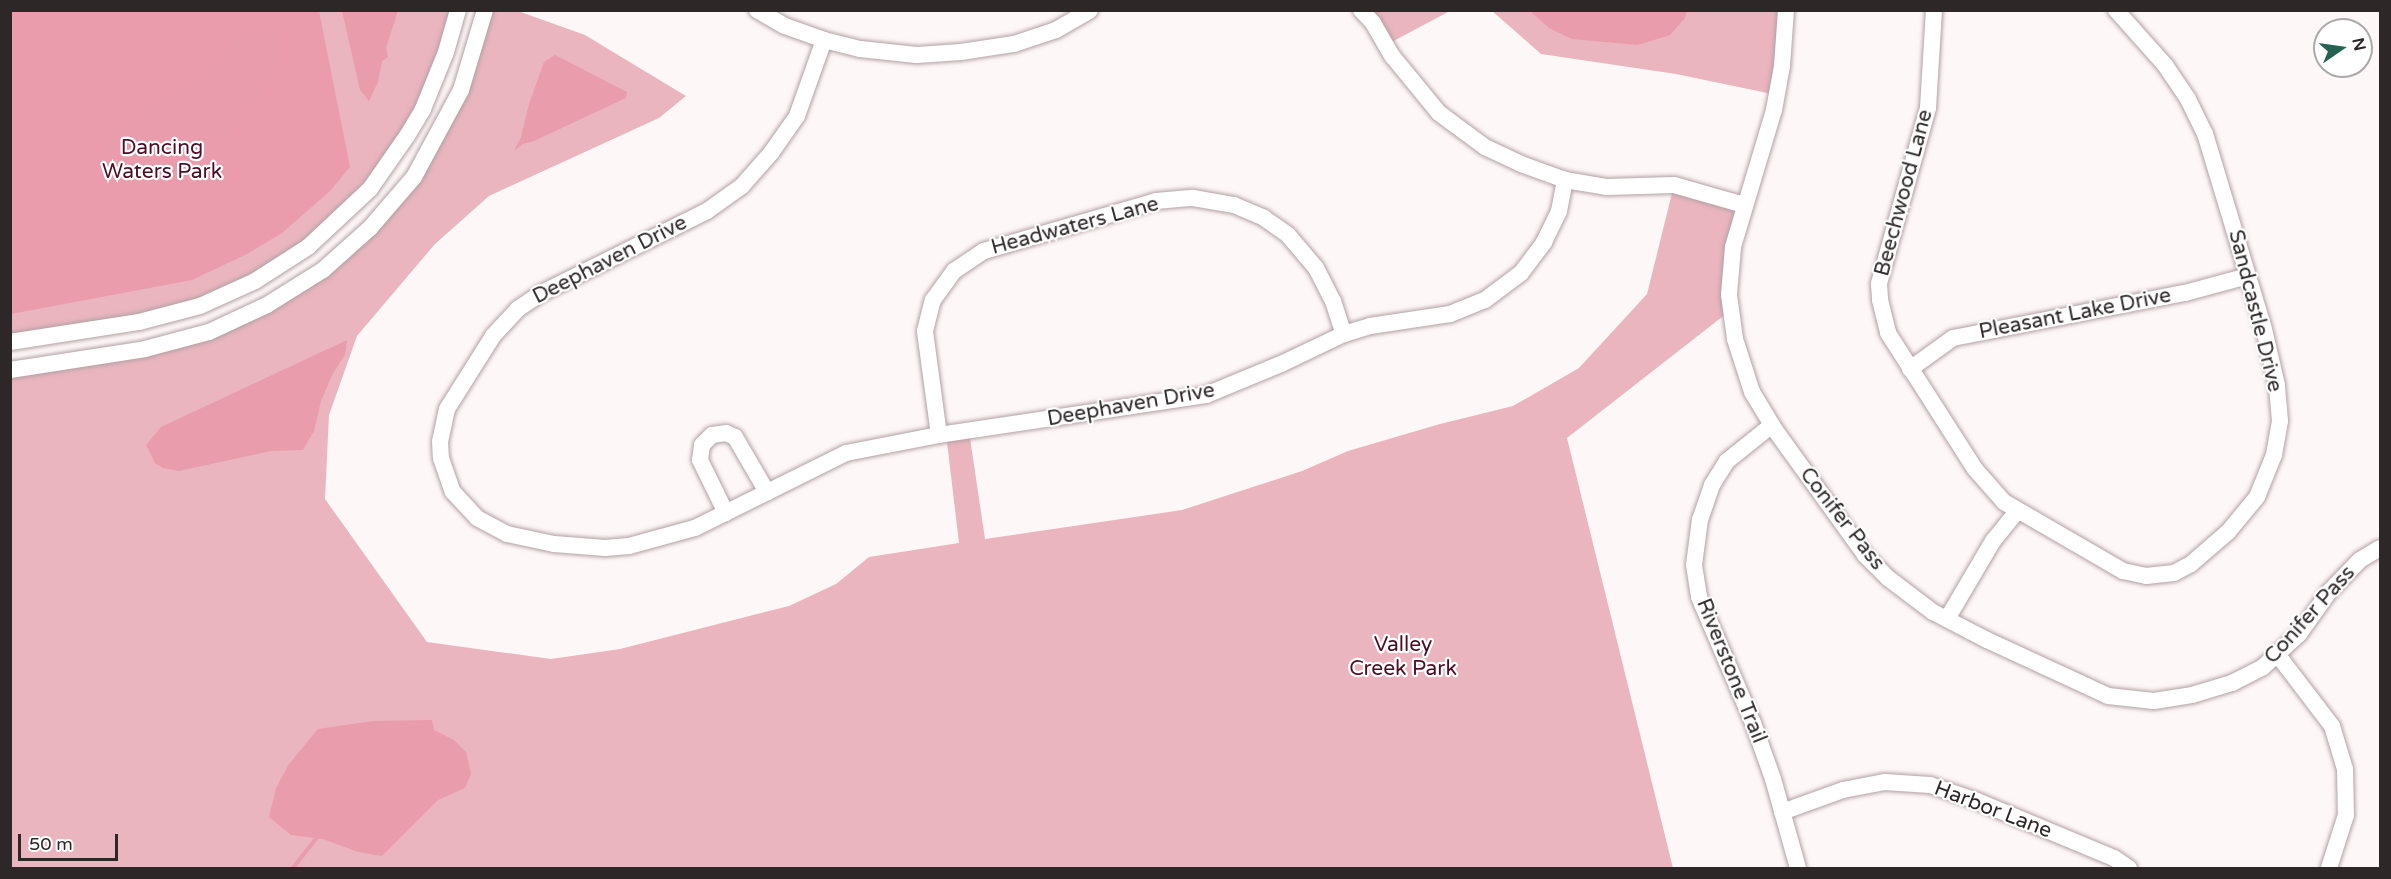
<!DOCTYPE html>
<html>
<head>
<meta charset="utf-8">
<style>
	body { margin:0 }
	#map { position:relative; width:2391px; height:879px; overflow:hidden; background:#fef7f8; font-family:"Varela Round",sans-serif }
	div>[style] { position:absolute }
	.green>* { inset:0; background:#eab5bf }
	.forest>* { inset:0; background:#ea9cac }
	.water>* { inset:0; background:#e99cab }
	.stream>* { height:4px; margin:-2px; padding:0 2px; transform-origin:2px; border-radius:2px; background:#e99cab }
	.roads { filter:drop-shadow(0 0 2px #b2a1a4) drop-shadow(0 0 2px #b2a1a4) }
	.minor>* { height:16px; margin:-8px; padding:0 8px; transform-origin:8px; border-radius:8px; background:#fff }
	span { translate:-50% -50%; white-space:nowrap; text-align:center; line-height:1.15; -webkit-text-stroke:4.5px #fff; paint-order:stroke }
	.park-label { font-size:21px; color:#500c23 }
	.street-label { font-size:21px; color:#2d2728 }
	.frame { position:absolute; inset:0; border:12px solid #2d2728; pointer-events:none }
	.north { position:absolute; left:2313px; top:18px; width:60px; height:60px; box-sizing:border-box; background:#fff; border:2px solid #aba9a9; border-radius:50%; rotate:77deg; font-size:16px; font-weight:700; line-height:24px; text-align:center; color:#2d2728 }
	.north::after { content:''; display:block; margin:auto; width:21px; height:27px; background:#246350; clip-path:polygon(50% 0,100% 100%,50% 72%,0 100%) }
	.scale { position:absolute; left:18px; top:834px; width:100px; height:27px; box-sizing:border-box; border:3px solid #2d2728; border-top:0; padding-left:8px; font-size:18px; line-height:21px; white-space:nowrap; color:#2d2728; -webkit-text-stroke:4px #fff; paint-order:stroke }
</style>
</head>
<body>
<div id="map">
	<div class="green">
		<i style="clip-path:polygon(11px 11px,458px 11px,423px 109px,352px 208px,228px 295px,11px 342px)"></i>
		<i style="clip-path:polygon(485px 11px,518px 11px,585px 35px,686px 96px,659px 118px,489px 196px,435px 244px,357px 336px,329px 415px,325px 499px,427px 642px,551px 659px,620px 649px,789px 606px,836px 584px,869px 557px,959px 543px,946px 434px,969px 431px,985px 539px,1182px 510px,1302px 471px,1348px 451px,1440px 424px,1513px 406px,1579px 368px,1647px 294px,1674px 185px,1744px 205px,1731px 310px,1567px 438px,1673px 868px,11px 868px,11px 369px,180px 341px,323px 270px,433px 145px)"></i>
		<i style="clip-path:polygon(1361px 11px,1450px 11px,1386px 45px)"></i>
		<i style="clip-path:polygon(1492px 11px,1786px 11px,1777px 95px,1676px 74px,1541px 54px)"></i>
	</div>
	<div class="forest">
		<i style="clip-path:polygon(11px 11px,319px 11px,350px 167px,330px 191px,282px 233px,247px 254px,192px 280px,11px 314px)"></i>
	</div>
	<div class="water">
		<i style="clip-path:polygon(342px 11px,398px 11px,386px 48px,388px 57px,382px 61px,378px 82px,369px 101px,360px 90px)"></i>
		<i style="clip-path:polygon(1530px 11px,1687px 11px,1685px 18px,1670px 35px,1638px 45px,1572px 39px,1549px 28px)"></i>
		<i style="clip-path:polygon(265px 24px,275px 27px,282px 40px,281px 56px,263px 94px,229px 138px,169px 157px,115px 159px,99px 146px,98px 134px,190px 82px,249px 28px)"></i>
		<i style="clip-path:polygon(555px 55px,627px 92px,626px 98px,534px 141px,523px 144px,514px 151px,521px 137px,529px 104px,544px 62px)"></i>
		<i style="clip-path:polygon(347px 340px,345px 355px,333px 373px,321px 401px,314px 431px,303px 450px,271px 451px,179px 471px,163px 468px,155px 463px,146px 445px,161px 427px)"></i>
		<i style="clip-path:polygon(432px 720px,434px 730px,454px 740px,466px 752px,471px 774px,465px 788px,438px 800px,382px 856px,358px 852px,323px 839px,291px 835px,269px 817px,276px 788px,289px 764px,318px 729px,373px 721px)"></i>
	</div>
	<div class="stream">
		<i style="left:293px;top:868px;width:41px;rotate:-52deg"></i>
	</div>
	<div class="roads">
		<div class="minor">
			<i style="left:757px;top:10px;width:32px;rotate:30deg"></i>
			<i style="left:785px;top:26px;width:41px;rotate:19.7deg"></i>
			<i style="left:824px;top:40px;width:37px;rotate:14deg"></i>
			<i style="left:860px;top:49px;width:57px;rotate:6deg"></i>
			<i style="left:917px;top:55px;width:44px;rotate:-3.9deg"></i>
			<i style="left:961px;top:52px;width:54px;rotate:-8.6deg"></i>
			<i style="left:1014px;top:44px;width:44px;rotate:-18.4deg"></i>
			<i style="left:1056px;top:30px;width:39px;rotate:-30deg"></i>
			<i style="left:1361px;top:10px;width:18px;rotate:47deg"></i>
			<i style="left:1373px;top:23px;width:39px;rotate:60deg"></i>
			<i style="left:1393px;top:57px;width:72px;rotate:50.6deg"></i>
			<i style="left:1439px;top:113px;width:57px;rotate:36.5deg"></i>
			<i style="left:1485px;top:147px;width:40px;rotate:25deg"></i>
			<i style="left:1521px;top:164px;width:47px;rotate:20deg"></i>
			<i style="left:1565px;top:180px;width:43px;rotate:9.5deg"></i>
			<i style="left:1607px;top:187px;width:67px;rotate:-1.7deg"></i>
			<i style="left:1674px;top:185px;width:73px;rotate:15.9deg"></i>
			<i style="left:1786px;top:10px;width:56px;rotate:94.1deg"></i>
			<i style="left:1782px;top:66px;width:45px;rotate:100.3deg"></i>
			<i style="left:1774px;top:110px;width:143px;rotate:106.7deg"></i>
			<i style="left:1733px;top:247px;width:48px;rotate:94.8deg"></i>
			<i style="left:1729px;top:295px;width:44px;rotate:82.2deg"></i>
			<i style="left:1735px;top:339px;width:56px;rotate:72.2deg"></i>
			<i style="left:1752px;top:392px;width:44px;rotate:58.8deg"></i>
			<i style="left:1775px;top:430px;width:154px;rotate:54.2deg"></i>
			<i style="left:1865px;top:555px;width:33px;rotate:45deg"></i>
			<i style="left:1888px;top:578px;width:56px;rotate:37.1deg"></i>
			<i style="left:1933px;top:612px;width:61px;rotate:27.4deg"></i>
			<i style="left:1987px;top:640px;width:133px;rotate:24.8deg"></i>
			<i style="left:2108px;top:696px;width:46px;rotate:6.2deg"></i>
			<i style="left:2154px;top:701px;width:38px;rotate:-9deg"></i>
			<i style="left:2192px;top:695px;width:42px;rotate:-16.7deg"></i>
			<i style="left:2232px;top:683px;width:35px;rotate:-27deg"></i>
			<i style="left:2263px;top:667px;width:49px;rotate:-42.5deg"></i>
			<i style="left:2299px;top:634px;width:52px;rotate:-54.5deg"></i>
			<i style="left:2329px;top:592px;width:45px;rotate:-45.9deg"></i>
			<i style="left:2360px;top:560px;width:23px;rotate:-31deg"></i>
			<i style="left:1934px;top:10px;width:98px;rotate:93.5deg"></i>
			<i style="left:1928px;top:108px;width:183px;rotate:105.6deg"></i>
			<i style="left:1879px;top:284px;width:16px;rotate:86deg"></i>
			<i style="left:1880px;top:300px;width:34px;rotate:76deg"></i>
			<i style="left:1888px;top:333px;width:161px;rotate:57.4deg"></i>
			<i style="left:1975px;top:469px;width:44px;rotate:48.7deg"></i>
			<i style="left:2004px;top:502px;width:138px;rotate:30.1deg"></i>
			<i style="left:2123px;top:571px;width:24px;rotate:12deg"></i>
			<i style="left:2146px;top:576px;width:28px;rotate:-6deg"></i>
			<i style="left:2174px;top:573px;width:19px;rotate:-28deg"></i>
			<i style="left:2191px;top:564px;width:49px;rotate:-40.9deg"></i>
			<i style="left:2228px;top:532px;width:45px;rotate:-50.4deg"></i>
			<i style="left:2257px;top:497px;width:45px;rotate:-68deg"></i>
			<i style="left:2274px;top:455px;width:35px;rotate:-80deg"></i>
			<i style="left:2280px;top:421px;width:36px;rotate:-95deg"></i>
			<i style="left:2277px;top:385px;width:57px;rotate:-103.1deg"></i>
			<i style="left:2264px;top:329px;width:204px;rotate:-106.8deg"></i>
			<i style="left:2205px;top:134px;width:39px;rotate:-116deg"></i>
			<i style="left:2188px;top:99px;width:41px;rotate:-124.1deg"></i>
			<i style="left:2165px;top:65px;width:74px;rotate:-131.7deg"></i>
			<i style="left:824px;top:40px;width:81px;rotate:109.6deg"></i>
			<i style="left:797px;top:116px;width:45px;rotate:125.1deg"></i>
			<i style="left:771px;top:153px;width:44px;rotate:131.3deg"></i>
			<i style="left:742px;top:186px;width:43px;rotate:144.5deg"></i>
			<i style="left:707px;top:211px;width:186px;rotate:153.6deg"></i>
			<i style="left:540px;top:294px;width:27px;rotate:146deg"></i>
			<i style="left:518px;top:309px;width:37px;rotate:133deg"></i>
			<i style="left:493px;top:336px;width:86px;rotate:122.2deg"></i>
			<i style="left:447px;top:409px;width:33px;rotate:102deg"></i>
			<i style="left:440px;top:441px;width:17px;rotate:87deg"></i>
			<i style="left:441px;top:458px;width:36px;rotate:71deg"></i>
			<i style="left:453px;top:492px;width:35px;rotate:47deg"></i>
			<i style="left:477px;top:518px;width:34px;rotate:28deg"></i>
			<i style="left:507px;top:534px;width:48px;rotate:12deg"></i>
			<i style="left:554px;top:544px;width:51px;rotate:4.5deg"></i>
			<i style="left:605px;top:548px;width:24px;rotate:-5deg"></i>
			<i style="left:629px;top:546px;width:68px;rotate:-15.3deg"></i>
			<i style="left:695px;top:528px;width:169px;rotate:-26.4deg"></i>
			<i style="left:846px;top:453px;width:95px;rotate:-11deg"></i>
			<i style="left:939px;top:435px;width:270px;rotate:-8.5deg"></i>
			<i style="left:1206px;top:395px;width:81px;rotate:-22.5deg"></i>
			<i style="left:1281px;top:364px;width:70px;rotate:-25.5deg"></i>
			<i style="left:1344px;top:334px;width:27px;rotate:-17deg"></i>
			<i style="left:1370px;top:326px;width:81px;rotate:-8.5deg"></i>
			<i style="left:1450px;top:314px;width:38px;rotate:-22deg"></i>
			<i style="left:1485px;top:300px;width:45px;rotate:-36.9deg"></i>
			<i style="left:1521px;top:273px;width:39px;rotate:-53deg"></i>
			<i style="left:1544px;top:242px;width:34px;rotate:-64deg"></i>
			<i style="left:1559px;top:211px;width:32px;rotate:-79deg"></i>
			<i style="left:10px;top:342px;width:131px;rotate:-8.8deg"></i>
			<i style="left:139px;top:322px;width:63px;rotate:-14.7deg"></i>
			<i style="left:200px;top:306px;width:60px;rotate:-24.4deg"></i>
			<i style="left:255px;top:281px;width:63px;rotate:-32.7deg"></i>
			<i style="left:308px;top:247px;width:85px;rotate:-43.1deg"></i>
			<i style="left:370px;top:189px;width:65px;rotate:-55.1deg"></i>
			<i style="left:407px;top:136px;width:31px;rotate:-59deg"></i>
			<i style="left:423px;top:109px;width:61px;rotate:-68deg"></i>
			<i style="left:446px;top:52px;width:44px;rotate:-74.1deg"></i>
			<i style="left:1910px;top:369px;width:53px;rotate:-35.8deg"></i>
			<i style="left:1953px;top:338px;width:236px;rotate:-11deg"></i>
			<i style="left:2185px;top:293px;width:65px;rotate:-15.1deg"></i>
			<i style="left:10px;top:370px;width:137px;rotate:-8.8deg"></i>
			<i style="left:145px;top:349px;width:66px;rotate:-14.9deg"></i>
			<i style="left:209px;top:332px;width:64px;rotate:-25deg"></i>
			<i style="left:267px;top:305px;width:66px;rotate:-32deg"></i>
			<i style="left:323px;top:270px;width:63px;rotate:-41.8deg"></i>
			<i style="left:370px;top:228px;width:67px;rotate:-49.2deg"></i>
			<i style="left:414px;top:177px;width:99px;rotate:-61.6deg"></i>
			<i style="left:461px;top:90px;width:84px;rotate:-73.3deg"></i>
			<i style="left:1772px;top:425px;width:58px;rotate:141.3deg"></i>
			<i style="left:1727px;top:461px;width:28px;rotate:122deg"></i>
			<i style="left:1712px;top:485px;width:36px;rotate:109deg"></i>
			<i style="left:1700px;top:519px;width:46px;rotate:97.4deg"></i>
			<i style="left:1694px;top:565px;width:32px;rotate:81deg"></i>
			<i style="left:1699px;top:597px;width:137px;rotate:66.8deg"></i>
			<i style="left:1753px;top:723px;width:59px;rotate:70.3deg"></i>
			<i style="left:1773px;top:779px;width:92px;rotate:74.3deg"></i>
			<i style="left:939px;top:435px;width:105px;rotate:-97.7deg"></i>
			<i style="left:925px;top:331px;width:32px;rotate:-76deg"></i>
			<i style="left:933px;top:300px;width:36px;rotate:-54deg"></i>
			<i style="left:954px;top:271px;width:36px;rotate:-34deg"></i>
			<i style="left:984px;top:251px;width:179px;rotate:-16.2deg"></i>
			<i style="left:1156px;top:201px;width:37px;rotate:-5deg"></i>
			<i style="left:1193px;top:198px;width:42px;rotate:9.7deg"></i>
			<i style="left:1234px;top:205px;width:33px;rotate:23deg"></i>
			<i style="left:1264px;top:218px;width:29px;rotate:35deg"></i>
			<i style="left:1288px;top:235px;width:43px;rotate:49.7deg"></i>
			<i style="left:1316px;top:268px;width:37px;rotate:63deg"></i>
			<i style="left:1333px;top:301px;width:35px;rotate:72deg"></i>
			<i style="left:726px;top:513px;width:59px;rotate:-116.1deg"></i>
			<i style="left:700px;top:460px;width:15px;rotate:-82deg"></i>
			<i style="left:702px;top:445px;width:14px;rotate:-45deg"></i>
			<i style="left:712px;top:435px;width:14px;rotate:-8deg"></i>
			<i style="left:726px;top:433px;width:10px;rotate:24deg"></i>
			<i style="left:735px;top:437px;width:64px;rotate:59.8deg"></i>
			<i style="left:1947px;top:619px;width:91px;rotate:-59.5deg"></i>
			<i style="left:1993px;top:541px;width:38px;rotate:-51deg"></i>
			<i style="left:2277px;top:654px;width:91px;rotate:52.6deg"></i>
			<i style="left:2332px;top:726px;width:45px;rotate:73.2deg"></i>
			<i style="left:2345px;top:769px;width:46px;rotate:88.8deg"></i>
			<i style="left:2346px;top:815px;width:56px;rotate:107.8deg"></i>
			<i style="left:1782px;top:812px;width:65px;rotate:-19.8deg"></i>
			<i style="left:1843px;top:790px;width:43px;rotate:-10.8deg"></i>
			<i style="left:1885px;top:782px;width:45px;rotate:3.8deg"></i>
			<i style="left:1930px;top:785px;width:50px;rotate:18.8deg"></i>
			<i style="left:1977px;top:801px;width:148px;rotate:22.6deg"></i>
			<i style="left:2114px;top:858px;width:18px;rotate:34deg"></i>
		</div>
	</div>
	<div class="park-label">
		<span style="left:162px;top:160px">Dancing<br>Waters Park</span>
		<span style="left:1403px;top:657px">Valley<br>Creek Park</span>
	</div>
	<div class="street-label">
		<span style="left:1904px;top:193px;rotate:-75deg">Beechwood Lane</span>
		<span style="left:1075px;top:226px;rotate:-15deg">Headwaters Lane</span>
		<span style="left:610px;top:260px;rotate:-27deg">Deephaven Drive</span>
		<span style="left:2255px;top:311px;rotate:76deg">Sandcastle Drive</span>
		<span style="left:2075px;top:314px;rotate:-11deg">Pleasant Lake Drive</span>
		<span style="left:1131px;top:405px;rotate:-10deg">Deephaven Drive</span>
		<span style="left:1842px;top:519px;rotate:52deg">Conifer Pass</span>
		<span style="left:2310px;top:615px;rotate:-48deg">Conifer Pass</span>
		<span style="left:1731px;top:671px;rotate:68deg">Riverstone Trail</span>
		<span style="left:1993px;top:810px;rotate:21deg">Harbor Lane</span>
	</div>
	<div class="frame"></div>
	<div class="north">N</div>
	<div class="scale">50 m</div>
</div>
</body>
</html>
